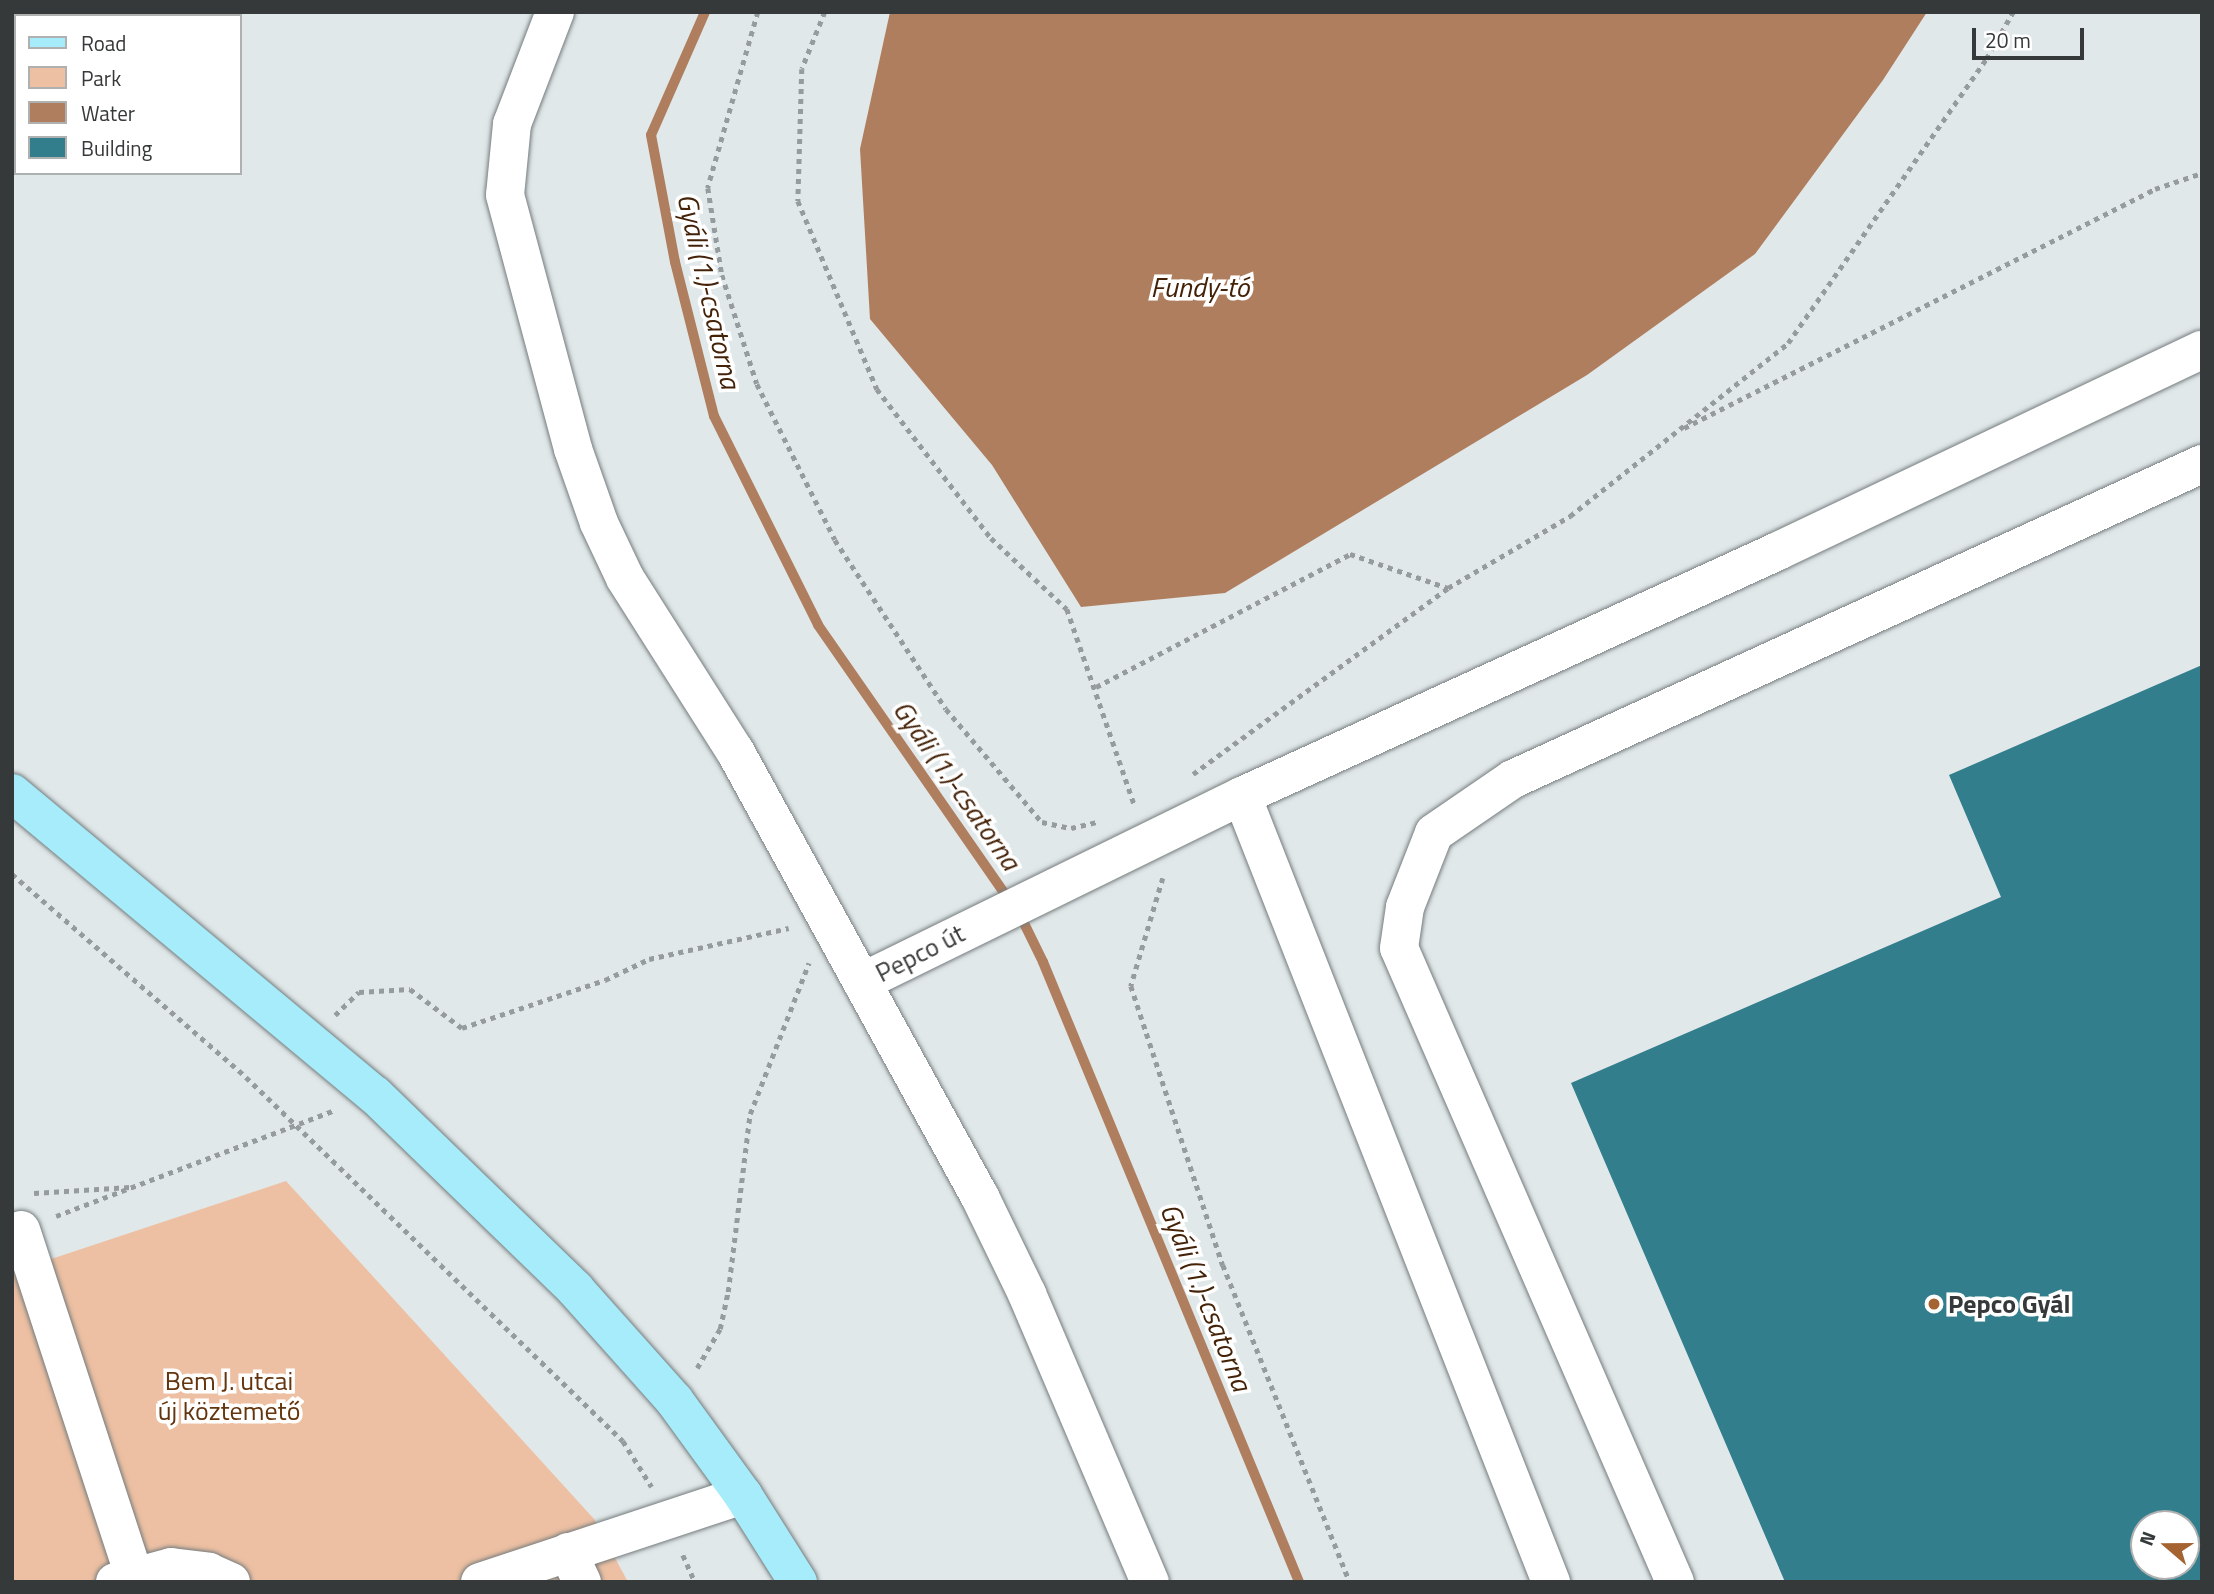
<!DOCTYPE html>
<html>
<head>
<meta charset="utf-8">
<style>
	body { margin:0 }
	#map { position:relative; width:2214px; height:1594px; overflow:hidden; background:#e1e8ea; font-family:"Titillium Web",sans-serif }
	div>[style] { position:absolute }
	.green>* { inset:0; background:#edc0a3 }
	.water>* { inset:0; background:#af7e5e }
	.stream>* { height:10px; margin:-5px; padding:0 5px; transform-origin:5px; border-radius:5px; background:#af7e5e }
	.building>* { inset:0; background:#327e8c }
	.path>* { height:4.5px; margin-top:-2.25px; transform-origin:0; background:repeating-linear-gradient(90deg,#969c9d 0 5px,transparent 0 10px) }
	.roads { filter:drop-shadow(0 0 2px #757c7d) drop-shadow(0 0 2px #757c7d) }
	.minor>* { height:38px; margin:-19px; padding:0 19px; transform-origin:19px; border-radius:19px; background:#fff }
	.major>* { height:38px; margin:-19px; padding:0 19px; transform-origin:19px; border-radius:19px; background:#a7ecfa }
	.dots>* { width:19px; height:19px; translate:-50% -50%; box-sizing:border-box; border:4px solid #fff; border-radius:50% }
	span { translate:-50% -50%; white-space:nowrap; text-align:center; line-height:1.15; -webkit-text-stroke:7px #fff; paint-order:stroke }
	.street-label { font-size:26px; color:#363939 }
	.poi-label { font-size:26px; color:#363939; font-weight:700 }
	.left { translate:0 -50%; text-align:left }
	.park-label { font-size:26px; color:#64340d }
	.water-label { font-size:28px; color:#442208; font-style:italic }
	.frame { position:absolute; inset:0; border:14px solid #363939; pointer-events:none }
	.legend { position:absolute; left:14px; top:14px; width:228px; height:161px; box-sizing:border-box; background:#fff; border:2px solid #afb0b0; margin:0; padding:9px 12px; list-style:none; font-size:21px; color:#363939 }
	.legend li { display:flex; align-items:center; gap:14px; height:35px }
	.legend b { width:35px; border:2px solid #afb0b0 }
	.north { position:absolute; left:2130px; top:1510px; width:70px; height:70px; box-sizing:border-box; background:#fff; border:2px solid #afb0b0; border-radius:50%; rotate:290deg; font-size:19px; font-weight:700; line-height:28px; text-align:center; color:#363939 }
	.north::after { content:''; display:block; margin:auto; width:24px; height:32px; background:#a66332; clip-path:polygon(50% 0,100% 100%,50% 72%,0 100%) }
	.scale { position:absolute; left:1972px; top:28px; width:112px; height:32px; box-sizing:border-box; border:4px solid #363939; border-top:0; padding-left:9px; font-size:21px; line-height:24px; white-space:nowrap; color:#363939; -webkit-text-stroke:5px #fff; paint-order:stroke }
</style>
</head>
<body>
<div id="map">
	<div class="green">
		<i style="clip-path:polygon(286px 1181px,594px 1519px,628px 1582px,12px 1582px,12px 1272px)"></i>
	</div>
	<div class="water">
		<i style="clip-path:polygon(890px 12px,1927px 12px,1883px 80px,1755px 254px,1587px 375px,1225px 593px,1081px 607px,992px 465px,870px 319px,860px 149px)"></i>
	</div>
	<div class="stream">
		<i style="left:705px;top:12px;width:134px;rotate:113.7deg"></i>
		<i style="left:651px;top:135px;width:129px;rotate:79.3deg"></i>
		<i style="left:675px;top:262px;width:159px;rotate:75.8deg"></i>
		<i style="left:714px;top:416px;width:233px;rotate:63.5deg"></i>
		<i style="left:818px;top:625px;width:356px;rotate:55.2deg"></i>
		<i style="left:1021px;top:917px;width:50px;rotate:63.9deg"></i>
		<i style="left:1043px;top:962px;width:671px;rotate:67.56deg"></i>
	</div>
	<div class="building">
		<i style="clip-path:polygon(evenodd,2202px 665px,2202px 1582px,1785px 1582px,1571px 1083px,2001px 897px,1949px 775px,2202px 665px,2144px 1524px,2186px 1524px,2186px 1566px,2144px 1566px,2144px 1524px)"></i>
	</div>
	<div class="path">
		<i style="left:758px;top:12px;width:183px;rotate:105.9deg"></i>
		<i style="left:708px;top:188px;width:88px;rotate:80.9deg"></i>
		<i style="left:722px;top:275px;width:114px;rotate:72.2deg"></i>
		<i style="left:757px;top:384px;width:174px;rotate:63.4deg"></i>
		<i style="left:835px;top:540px;width:202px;rotate:56.7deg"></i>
		<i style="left:946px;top:709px;width:148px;rotate:49.7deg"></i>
		<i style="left:1042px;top:822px;width:30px;rotate:12deg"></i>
		<i style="left:1071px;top:828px;width:26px;rotate:-13deg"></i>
		<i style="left:825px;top:12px;width:61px;rotate:112deg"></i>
		<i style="left:802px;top:69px;width:132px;rotate:91.7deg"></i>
		<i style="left:798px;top:201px;width:204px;rotate:67.2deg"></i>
		<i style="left:877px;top:389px;width:188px;rotate:52.6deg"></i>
		<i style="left:991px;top:538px;width:104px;rotate:43.1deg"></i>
		<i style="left:1067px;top:609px;width:208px;rotate:71deg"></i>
		<i style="left:1684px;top:428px;width:528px;rotate:-26.9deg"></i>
		<i style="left:2155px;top:189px;width:50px;rotate:-18.8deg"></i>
		<i style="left:1096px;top:687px;width:287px;rotate:-27.6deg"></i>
		<i style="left:1350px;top:554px;width:104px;rotate:19.1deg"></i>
		<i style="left:1193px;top:774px;width:316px;rotate:-36.1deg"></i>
		<i style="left:1448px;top:588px;width:142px;rotate:-30.5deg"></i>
		<i style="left:1570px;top:516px;width:278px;rotate:-38.4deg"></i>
		<i style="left:1788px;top:343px;width:346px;rotate:-55.1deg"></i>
		<i style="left:1986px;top:59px;width:54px;rotate:-60.1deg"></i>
		<i style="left:12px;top:874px;width:310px;rotate:40.9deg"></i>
		<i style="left:246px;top:1077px;width:524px;rotate:43.99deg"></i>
		<i style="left:623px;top:1441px;width:54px;rotate:57.8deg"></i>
		<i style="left:1163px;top:878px;width:113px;rotate:106.5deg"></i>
		<i style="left:1131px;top:986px;width:294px;rotate:71.8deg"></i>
		<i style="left:1223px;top:1265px;width:341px;rotate:68.2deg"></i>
		<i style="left:335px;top:1015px;width:33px;rotate:-44deg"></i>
		<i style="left:359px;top:992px;width:51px;rotate:-3.4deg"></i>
		<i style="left:410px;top:989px;width:65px;rotate:36.9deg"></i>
		<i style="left:462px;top:1028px;width:151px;rotate:-18.6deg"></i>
		<i style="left:605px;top:980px;width:49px;rotate:-25.5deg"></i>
		<i style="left:649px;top:959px;width:143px;rotate:-12.5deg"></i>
		<i style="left:34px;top:1193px;width:96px;rotate:-3.6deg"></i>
		<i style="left:56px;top:1216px;width:298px;rotate:-20.8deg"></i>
		<i style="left:697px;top:1368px;width:45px;rotate:-59.5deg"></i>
		<i style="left:720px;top:1329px;width:38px;rotate:-78deg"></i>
		<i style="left:728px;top:1292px;width:179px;rotate:-83deg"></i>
		<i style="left:750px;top:1114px;width:162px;rotate:-68.7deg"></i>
		<i style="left:683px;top:1555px;width:30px;rotate:66deg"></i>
	</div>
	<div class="roads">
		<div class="minor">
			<i style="left:555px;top:12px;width:120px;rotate:111deg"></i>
			<i style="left:512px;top:124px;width:71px;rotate:95.6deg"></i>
			<i style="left:505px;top:195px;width:263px;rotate:75deg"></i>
			<i style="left:573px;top:449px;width:78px;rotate:70.6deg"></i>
			<i style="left:599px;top:523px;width:61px;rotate:64.7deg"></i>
			<i style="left:625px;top:578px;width:205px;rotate:57.6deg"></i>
			<i style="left:735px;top:751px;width:509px;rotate:61.22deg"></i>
			<i style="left:980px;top:1197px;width:108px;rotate:64.1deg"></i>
			<i style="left:1027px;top:1294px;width:313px;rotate:66.9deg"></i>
			<i style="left:1242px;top:796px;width:845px;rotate:68.54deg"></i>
			<i style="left:862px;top:982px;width:423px;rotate:-26.1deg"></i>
			<i style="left:1242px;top:796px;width:589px;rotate:-24.56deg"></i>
			<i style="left:1778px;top:551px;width:469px;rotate:-25.4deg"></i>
			<i style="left:21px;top:1230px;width:370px;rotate:71.9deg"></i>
			<i style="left:568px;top:1552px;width:33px;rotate:65deg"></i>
			<i style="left:115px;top:1582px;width:58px;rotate:-15deg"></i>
			<i style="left:171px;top:1567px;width:38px;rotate:7deg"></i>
			<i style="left:209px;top:1572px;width:24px;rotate:24deg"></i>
			<i style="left:480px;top:1582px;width:277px;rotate:-18.3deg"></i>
			<i style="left:1675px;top:1582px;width:691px;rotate:-113.52deg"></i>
			<i style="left:1399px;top:948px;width:41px;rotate:-81.7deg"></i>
			<i style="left:1405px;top:907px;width:79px;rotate:-68.6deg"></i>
			<i style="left:1434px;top:833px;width:96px;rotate:-34.4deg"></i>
			<i style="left:1513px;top:779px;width:758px;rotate:-24.57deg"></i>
		</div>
		<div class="major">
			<i style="left:12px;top:793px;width:472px;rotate:39.8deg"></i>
			<i style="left:375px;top:1095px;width:279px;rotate:44.1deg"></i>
			<i style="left:575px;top:1289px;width:149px;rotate:48.3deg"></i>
			<i style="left:674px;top:1400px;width:117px;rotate:54deg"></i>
			<i style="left:743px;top:1495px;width:103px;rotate:57.7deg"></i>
		</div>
	</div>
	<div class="dots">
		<i style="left:1934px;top:1304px;background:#a66332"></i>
	</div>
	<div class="street-label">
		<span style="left:920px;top:953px;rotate:-27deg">Pepco út</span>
	</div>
	<div class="poi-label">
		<span class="left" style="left:1948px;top:1304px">Pepco Gyál</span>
	</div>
	<div class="park-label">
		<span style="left:229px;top:1396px">Bem J. utcai<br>új köztemető</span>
	</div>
	<div class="water-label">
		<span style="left:1200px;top:287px">Fundy-tó</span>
		<span style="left:709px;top:291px;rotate:77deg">Gyáli (1.)-csatorna</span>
		<span style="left:957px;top:785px;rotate:55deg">Gyáli (1.)-csatorna</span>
		<span style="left:1206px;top:1297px;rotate:68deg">Gyáli (1.)-csatorna</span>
	</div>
	<div class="frame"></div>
	<ul class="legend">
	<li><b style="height:9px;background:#a7ecfa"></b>Road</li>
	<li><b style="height:19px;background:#edc0a3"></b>Park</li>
	<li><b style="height:19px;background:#af7e5e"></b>Water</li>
	<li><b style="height:19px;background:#327e8c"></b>Building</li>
	</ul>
	<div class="north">N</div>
	<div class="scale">20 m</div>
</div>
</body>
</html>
